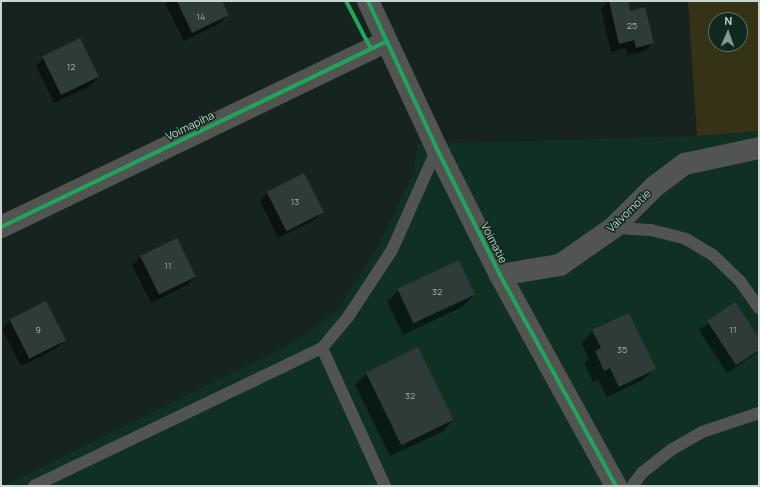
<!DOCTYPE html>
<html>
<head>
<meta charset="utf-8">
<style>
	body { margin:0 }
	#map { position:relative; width:760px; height:487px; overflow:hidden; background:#16231e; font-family:Manrope,sans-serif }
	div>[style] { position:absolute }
	.built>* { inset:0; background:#113024 }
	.green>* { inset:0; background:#353215 }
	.shadow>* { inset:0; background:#0007 }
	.building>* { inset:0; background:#2f3b39; transform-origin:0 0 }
	.service>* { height:12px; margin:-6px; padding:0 6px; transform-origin:6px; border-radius:6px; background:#515450 }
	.minor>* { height:22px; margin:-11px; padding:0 11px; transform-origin:11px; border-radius:11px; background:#515450 }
	.cycleway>* { height:4px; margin:-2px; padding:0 2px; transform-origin:2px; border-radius:2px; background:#20a55d }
	span { translate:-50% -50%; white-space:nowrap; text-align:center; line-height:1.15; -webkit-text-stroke:3px #10291f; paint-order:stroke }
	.number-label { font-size:9px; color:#a2afaa }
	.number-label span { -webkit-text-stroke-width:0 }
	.street-label { font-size:11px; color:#c8d6cf }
	.frame { position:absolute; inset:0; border:2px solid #c8d6cf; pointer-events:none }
	.north { position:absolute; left:708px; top:12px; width:40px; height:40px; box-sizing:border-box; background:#10291f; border:1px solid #5a6e65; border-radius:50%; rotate:2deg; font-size:11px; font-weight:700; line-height:16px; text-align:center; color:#c8d6cf }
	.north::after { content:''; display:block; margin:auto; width:14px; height:18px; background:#8a9791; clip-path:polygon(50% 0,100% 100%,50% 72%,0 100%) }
</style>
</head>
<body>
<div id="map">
	<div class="built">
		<i style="clip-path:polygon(759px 131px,759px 486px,4px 486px,289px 345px,336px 311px,374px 253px,412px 176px,418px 144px,697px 136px)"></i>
	</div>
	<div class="green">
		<i style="clip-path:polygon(evenodd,688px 1px,759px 1px,759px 131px,697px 136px,688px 1px,716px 20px,740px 20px,740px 44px,716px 44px,716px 20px)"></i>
	</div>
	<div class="shadow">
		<i style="clip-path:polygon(167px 1px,221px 1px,228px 14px,220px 23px,184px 41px,165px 3px)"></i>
		<i style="clip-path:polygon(609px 1px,627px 1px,629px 12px,653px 43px,645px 51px,628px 55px,626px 48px,611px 52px,601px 9px)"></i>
		<i style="clip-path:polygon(44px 58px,98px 77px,90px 86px,54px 103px,36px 66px)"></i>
		<i style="clip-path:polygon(268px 192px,322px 212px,314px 220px,278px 238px,260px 201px)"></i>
		<i style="clip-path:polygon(140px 257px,195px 277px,187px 285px,151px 303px,132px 265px)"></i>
		<i style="clip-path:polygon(399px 290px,474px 295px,462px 307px,403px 335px,387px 301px)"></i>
		<i style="clip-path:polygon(735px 303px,759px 340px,759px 351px,727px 373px,699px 330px)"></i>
		<i style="clip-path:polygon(10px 320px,65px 340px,57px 348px,21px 366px,2px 329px)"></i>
		<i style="clip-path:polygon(593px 331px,655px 368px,643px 380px,607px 397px,598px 379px,593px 382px,584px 363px,589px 358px,581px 343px)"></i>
		<i style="clip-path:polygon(367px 373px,453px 420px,442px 432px,390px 456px,355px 385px)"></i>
	</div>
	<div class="building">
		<i style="clip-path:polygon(177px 1px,222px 1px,229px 15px,192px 33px)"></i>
		<i style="clip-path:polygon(609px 1px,628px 1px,630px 11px,645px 7px,654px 43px,636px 48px,634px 40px,619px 44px)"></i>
		<i style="left:80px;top:38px;width:43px;height:42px;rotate:64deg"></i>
		<i style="left:304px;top:173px;width:44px;height:42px;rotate:63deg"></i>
		<i style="left:177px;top:238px;width:43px;height:41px;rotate:64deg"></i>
		<i style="left:459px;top:260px;width:38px;height:68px;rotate:65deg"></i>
		<i style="left:46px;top:301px;width:44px;height:41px;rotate:63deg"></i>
		<i style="clip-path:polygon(735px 302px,759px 338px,759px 350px,736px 365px,707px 321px)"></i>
		<i style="clip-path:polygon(629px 313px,656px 369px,619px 387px,610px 368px,604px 371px,595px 351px,601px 348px,592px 330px)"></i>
		<i style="left:418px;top:347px;width:81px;height:58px;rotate:64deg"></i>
	</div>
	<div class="service">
		<i style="left:613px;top:228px;width:38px;rotate:3deg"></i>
		<i style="left:651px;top:230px;width:36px;rotate:14deg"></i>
		<i style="left:686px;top:239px;width:31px;rotate:31deg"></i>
		<i style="left:713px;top:255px;width:37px;rotate:44deg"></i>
		<i style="left:740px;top:281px;width:33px;rotate:55deg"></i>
		<i style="left:322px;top:348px;width:152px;rotate:65.5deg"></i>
		<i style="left:34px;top:486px;width:319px;rotate:-25.6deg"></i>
		<i style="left:322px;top:348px;width:40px;rotate:-50deg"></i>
		<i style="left:348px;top:317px;width:80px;rotate:-56.7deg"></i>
		<i style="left:392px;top:250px;width:111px;rotate:-66deg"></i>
		<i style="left:632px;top:486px;width:18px;rotate:-52deg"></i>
		<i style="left:643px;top:472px;width:36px;rotate:-38deg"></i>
		<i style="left:671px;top:450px;width:36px;rotate:-30deg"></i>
		<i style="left:702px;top:432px;width:60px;rotate:-18.4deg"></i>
	</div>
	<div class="minor">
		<i style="left:368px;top:1px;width:163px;rotate:65deg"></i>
		<i style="left:437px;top:149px;width:141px;rotate:63.4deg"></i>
		<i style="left:500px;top:275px;width:241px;rotate:61.2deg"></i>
		<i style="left:1px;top:227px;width:428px;rotate:-25.7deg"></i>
		<i style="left:500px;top:275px;width:61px;rotate:-9.5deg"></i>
		<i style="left:560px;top:265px;width:65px;rotate:-34.9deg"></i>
		<i style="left:613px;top:228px;width:58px;rotate:-45deg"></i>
		<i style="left:654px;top:187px;width:39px;rotate:-37deg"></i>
		<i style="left:685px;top:164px;width:76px;rotate:-12.2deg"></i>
	</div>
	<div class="cycleway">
		<i style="left:346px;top:1px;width:54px;rotate:62.5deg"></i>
		<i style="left:368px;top:1px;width:163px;rotate:65deg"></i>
		<i style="left:437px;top:149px;width:141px;rotate:63.4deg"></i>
		<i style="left:500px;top:275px;width:241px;rotate:61.2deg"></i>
		<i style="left:1px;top:227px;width:428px;rotate:-25.7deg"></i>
	</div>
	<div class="number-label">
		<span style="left:201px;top:17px">14</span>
		<span style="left:632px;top:26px">25</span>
		<span style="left:71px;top:67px">12</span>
		<span style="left:295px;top:202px">13</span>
		<span style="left:168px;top:266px">11</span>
		<span style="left:437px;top:292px">32</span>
		<span style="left:38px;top:330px">9</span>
		<span style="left:733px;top:330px">11</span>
		<span style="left:622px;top:350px">35</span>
		<span style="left:410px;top:396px">32</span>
	</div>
	<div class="street-label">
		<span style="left:190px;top:126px;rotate:-26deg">Voimapiha</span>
		<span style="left:629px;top:211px;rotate:-44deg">Valvomotie</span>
		<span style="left:494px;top:243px;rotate:63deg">Voimatie</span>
	</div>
	<div class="frame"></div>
	<div class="north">N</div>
</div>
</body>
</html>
